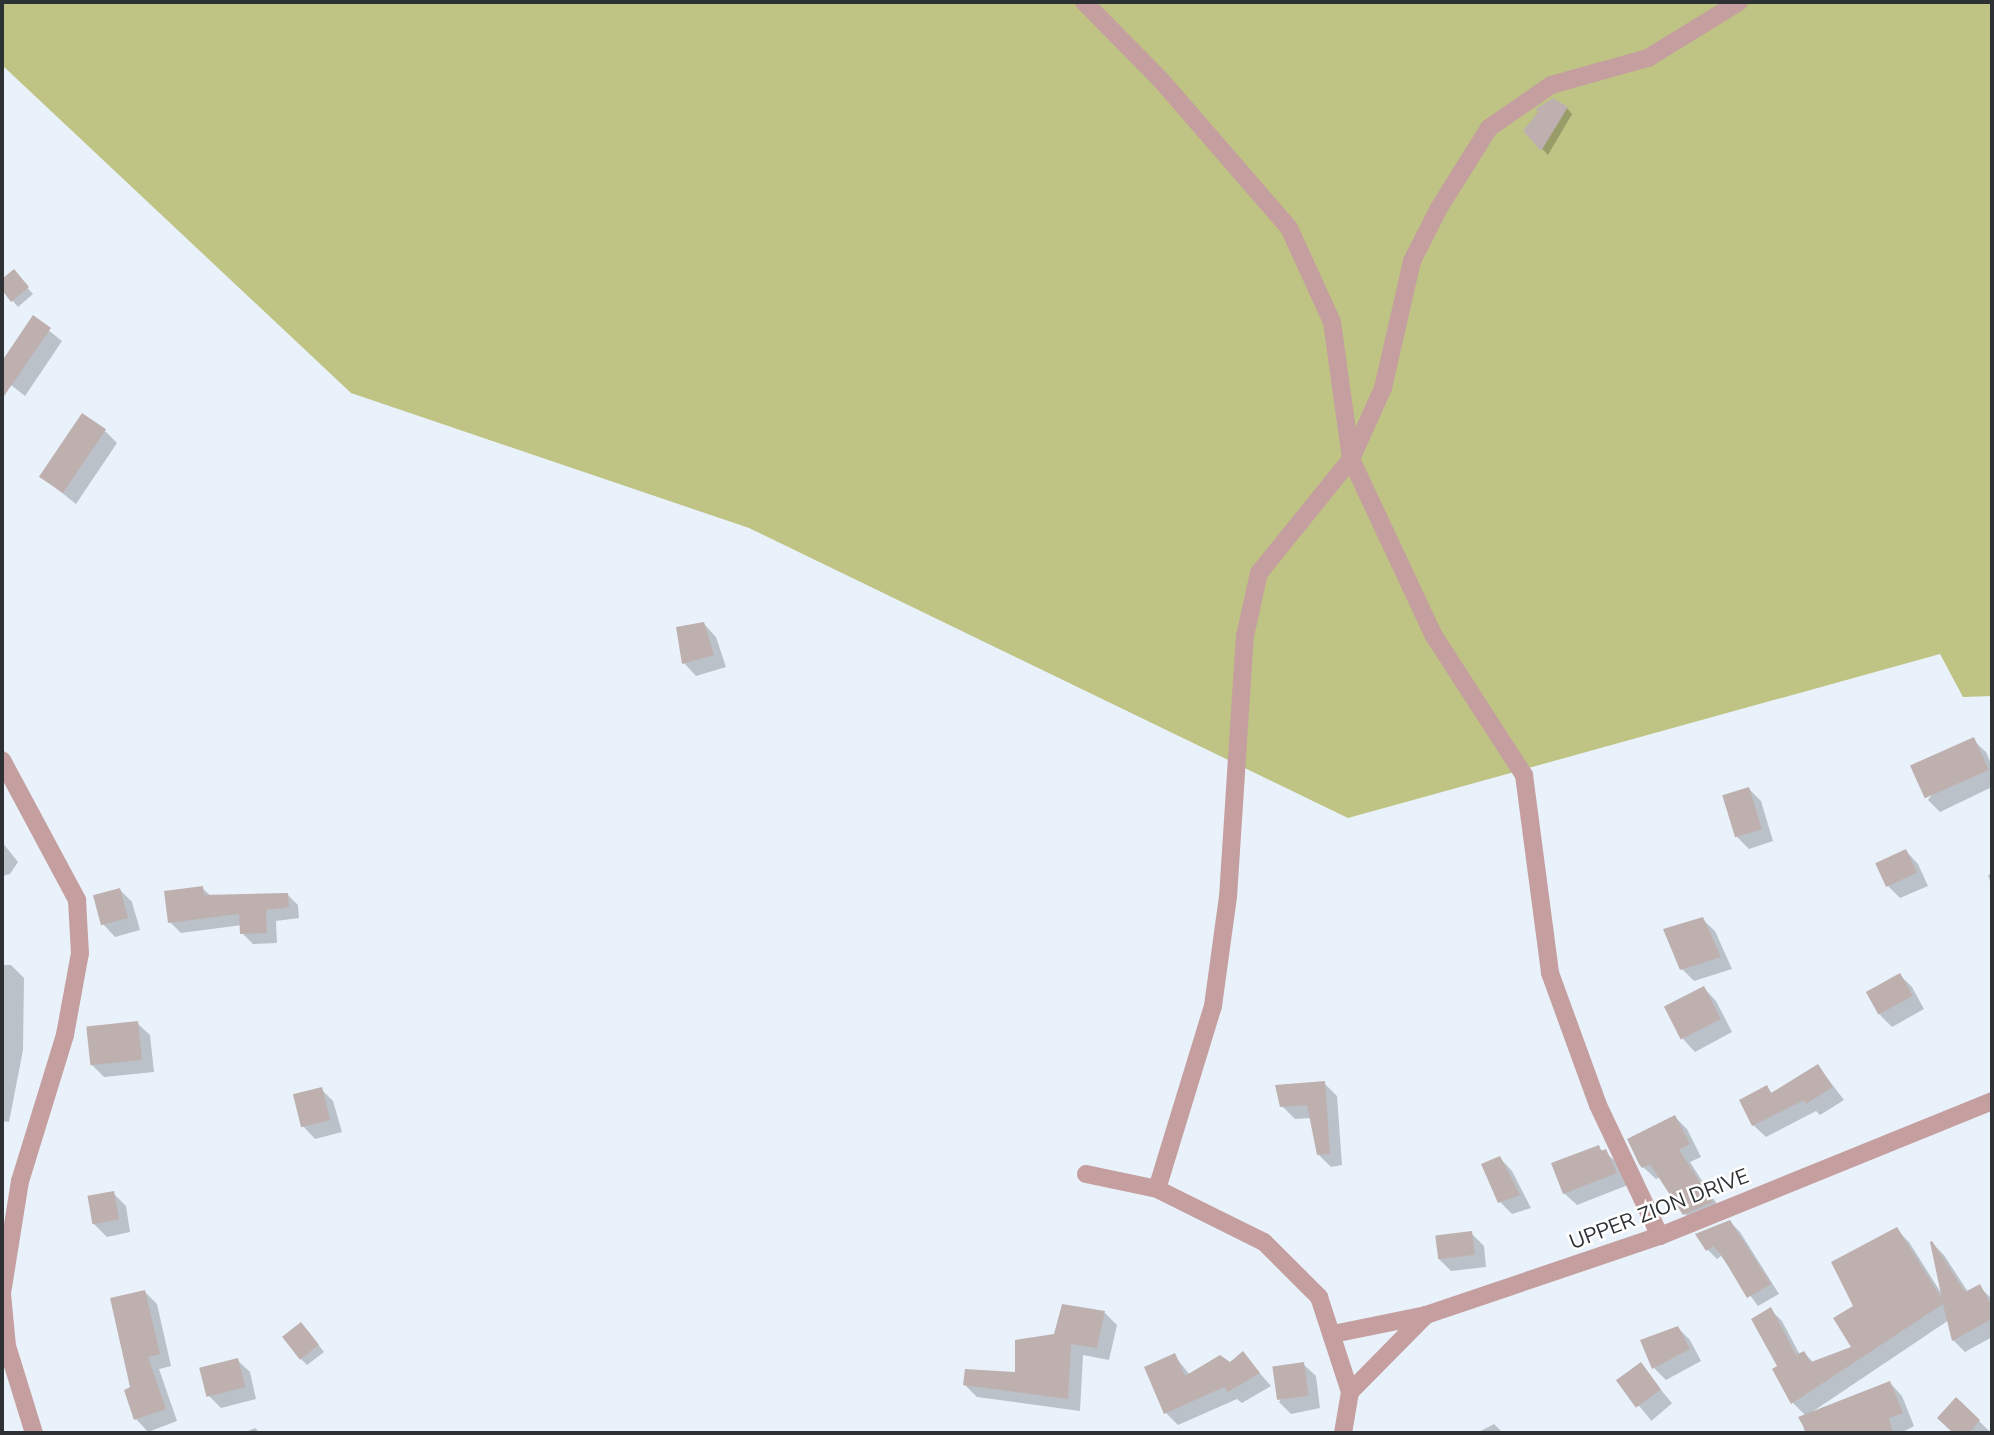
<!DOCTYPE html>
<html>
<head>
<meta charset="utf-8">
<style>
	body { margin:0 }
	#map { position:relative; width:1994px; height:1435px; overflow:hidden; background:#e9f2fb; font-family:"Nunito Sans",sans-serif }
	div>[style] { position:absolute }
	.green>* { inset:0; background:#bfc484 }
	.shadow>* { inset:0; background:#0003; transform-origin:0 0 }
	.building>* { inset:0; background:#beb0af; transform-origin:0 0 }
	.street>* { height:18px; margin:-9px; padding:0 9px; transform-origin:9px; border-radius:9px; background:#c59f9f }
	span { translate:-50% -50%; white-space:nowrap; text-align:center; line-height:1.15; -webkit-text-stroke:5px #fefefe; paint-order:stroke }
	.street-label { font-size:21px; color:#2e3134 }
	.frame { position:absolute; inset:0; border:4px solid #2e3134; pointer-events:none }
</style>
</head>
<body>
<div id="map">
	<div class="green">
		<i style="clip-path:polygon(2px 2px,1992px 2px,1992px 696px,1963px 697px,1940px 654px,1348px 818px,749px 528px,351px 393px,2px 65px)"></i>
	</div>
	<div class="shadow">
		<i style="clip-path:polygon(1567px 108px,1572px 114px,1548px 155px,1525px 131px)"></i>
		<i style="clip-path:polygon(13px 272px,33px 294px,18px 307px,2px 288px,2px 281px)"></i>
		<i style="clip-path:polygon(33px 318px,62px 341px,25px 396px,2px 378px,2px 364px)"></i>
		<i style="clip-path:polygon(105px 431px,117px 443px,76px 504px,42px 477px)"></i>
		<i style="clip-path:polygon(704px 624px,716px 637px,726px 667px,696px 676px,684px 663px)"></i>
		<i style="clip-path:polygon(1973px 740px,1986px 752px,1992px 766px,1992px 787px,1940px 812px,1928px 800px)"></i>
		<i style="clip-path:polygon(1749px 789px,1761px 801px,1773px 841px,1749px 849px,1736px 836px)"></i>
		<i style="clip-path:polygon(2px 842px,18px 862px,10px 874px,2px 876px)"></i>
		<i style="clip-path:polygon(1906px 851px,1918px 864px,1928px 886px,1900px 898px,1888px 886px)"></i>
		<i style="clip-path:polygon(1992px 874px,1992px 887px,1988px 875px)"></i>
		<i style="clip-path:polygon(202px 888px,212px 897px,287px 894px,298px 905px,299px 918px,276px 921px,277px 943px,253px 944px,242px 933px,242px 925px,181px 933px,170px 922px)"></i>
		<i style="clip-path:polygon(120px 890px,132px 902px,140px 930px,115px 937px,103px 924px)"></i>
		<i style="clip-path:polygon(1702px 919px,1715px 931px,1732px 969px,1694px 981px,1682px 969px)"></i>
		<i style="clip-path:polygon(2px 965px,11px 965px,24px 978px,23px 1050px,9px 1122px,2px 1121px)"></i>
		<i style="clip-path:polygon(1900px 975px,1912px 987px,1924px 1009px,1892px 1027px,1880px 1015px)"></i>
		<i style="clip-path:polygon(1704px 988px,1716px 1001px,1732px 1032px,1695px 1052px,1683px 1039px)"></i>
		<i style="clip-path:polygon(137px 1023px,150px 1035px,154px 1072px,104px 1077px,92px 1065px)"></i>
		<i style="clip-path:polygon(1818px 1066px,1844px 1100px,1820px 1115px,1816px 1111px,1766px 1137px,1753px 1125px,1766px 1087px,1773px 1094px)"></i>
		<i style="clip-path:polygon(1324px 1083px,1337px 1096px,1342px 1165px,1331px 1167px,1319px 1155px,1311px 1118px,1295px 1119px,1282px 1106px)"></i>
		<i style="clip-path:polygon(321px 1089px,333px 1101px,342px 1132px,315px 1139px,303px 1126px)"></i>
		<i style="clip-path:polygon(1675px 1117px,1687px 1129px,1701px 1157px,1690px 1162px,1724px 1215px,1696px 1226px,1684px 1213px,1660px 1177px,1656px 1179px,1643px 1167px)"></i>
		<i style="clip-path:polygon(1598px 1147px,1618px 1163px,1628px 1185px,1577px 1205px,1564px 1193px)"></i>
		<i style="clip-path:polygon(1500px 1158px,1512px 1171px,1531px 1208px,1512px 1214px,1500px 1202px)"></i>
		<i style="clip-path:polygon(113px 1193px,126px 1206px,130px 1232px,107px 1237px,94px 1224px)"></i>
		<i style="clip-path:polygon(1730px 1222px,1740px 1232px,1779px 1294px,1758px 1306px,1721px 1256px,1717px 1259px,1707px 1249px)"></i>
		<i style="clip-path:polygon(1897px 1230px,1909px 1242px,1943px 1296px,1932px 1243px,1944px 1255px,1968px 1292px,1979px 1286px,1991px 1298px,1992px 1337px,1965px 1352px,1953px 1340px,1949px 1320px,1806px 1416px,1793px 1403px,1774px 1369px,1779px 1367px,1770px 1309px,1782px 1321px,1800px 1355px,1804px 1353px,1814px 1363px,1854px 1348px,1855px 1306px)"></i>
		<i style="clip-path:polygon(1471px 1233px,1484px 1246px,1486px 1267px,1451px 1271px,1439px 1259px)"></i>
		<i style="clip-path:polygon(145px 1292px,157px 1304px,171px 1366px,159px 1369px,177px 1421px,148px 1432px,136px 1419px,132px 1389px)"></i>
		<i style="clip-path:polygon(1063px 1306px,1105px 1313px,1117px 1325px,1109px 1360px,1083px 1355px,1080px 1411px,977px 1397px,965px 1385px,1016px 1374px,1056px 1336px)"></i>
		<i style="clip-path:polygon(1678px 1328px,1690px 1340px,1701px 1361px,1666px 1380px,1654px 1368px)"></i>
		<i style="clip-path:polygon(307px 1330px,324px 1352px,307px 1365px,301px 1359px)"></i>
		<i style="clip-path:polygon(1243px 1354px,1271px 1386px,1242px 1403px,1237px 1399px,1178px 1425px,1166px 1413px,1174px 1355px,1190px 1375px,1230px 1365px)"></i>
		<i style="clip-path:polygon(237px 1360px,250px 1372px,256px 1399px,221px 1408px,208px 1395px)"></i>
		<i style="clip-path:polygon(1303px 1364px,1316px 1376px,1320px 1408px,1291px 1414px,1279px 1402px)"></i>
		<i style="left:1640px;top:1365px;width:50px;height:27px;rotate:50deg"></i>
		<i style="clip-path:polygon(1890px 1383px,1902px 1396px,1914px 1426px,1901px 1433px,1805px 1433px,1801px 1418px)"></i>
		<i style="clip-path:polygon(1956px 1400px,1979px 1421px,1991px 1433px,1955px 1433px,1939px 1418px)"></i>
		<i style="clip-path:polygon(1494px 1424px,1503px 1433px,1477px 1433px)"></i>
		<i style="clip-path:polygon(255px 1428px,260px 1433px,244px 1433px)"></i>
	</div>
	<div class="building">
		<i style="clip-path:polygon(1553px 98px,1568px 107px,1541px 151px,1523px 131px,1538px 112px,1536px 109px)"></i>
		<i style="clip-path:polygon(14px 269px,29px 287px,11px 302px,2px 290px,2px 279px)"></i>
		<i style="clip-path:polygon(33px 315px,51px 328px,2px 399px,2px 361px)"></i>
		<i style="left:82px;top:413px;width:29px;height:77px;rotate:34deg"></i>
		<i style="clip-path:polygon(704px 622px,714px 655px,682px 664px,676px 627px)"></i>
		<i style="left:1974px;top:737px;width:36px;height:70px;rotate:66deg"></i>
		<i style="left:1749px;top:787px;width:44px;height:28px;rotate:73deg"></i>
		<i style="left:1906px;top:849px;width:26px;height:34px;rotate:65deg"></i>
		<i style="clip-path:polygon(203px 886px,204px 895px,288px 893px,289px 907px,266px 910px,267px 933px,240px 934px,239px 914px,168px 923px,164px 891px)"></i>
		<i style="left:120px;top:888px;width:31px;height:28px;rotate:75deg"></i>
		<i style="clip-path:polygon(1703px 917px,1721px 957px,1680px 970px,1663px 929px)"></i>
		<i style="left:1900px;top:973px;width:26px;height:39px;rotate:61deg"></i>
		<i style="left:1704px;top:986px;width:37px;height:45px;rotate:63deg"></i>
		<i style="left:138px;top:1021px;width:39px;height:52px;rotate:84deg"></i>
		<i style="clip-path:polygon(1818px 1064px,1833px 1087px,1806px 1104px,1804px 1100px,1752px 1126px,1739px 1100px,1767px 1085px,1771px 1093px)"></i>
		<i style="clip-path:polygon(1325px 1081px,1330px 1154px,1317px 1155px,1307px 1105px,1280px 1107px,1275px 1085px)"></i>
		<i style="left:322px;top:1087px;width:34px;height:30px;rotate:76deg"></i>
		<i style="clip-path:polygon(1675px 1115px,1690px 1144px,1679px 1150px,1713px 1202px,1683px 1215px,1650px 1164px,1642px 1168px,1639px 1164px,1627px 1139px)"></i>
		<i style="clip-path:polygon(1599px 1145px,1601px 1151px,1606px 1149px,1617px 1173px,1563px 1194px,1551px 1163px)"></i>
		<i style="clip-path:polygon(1500px 1156px,1520px 1195px,1498px 1203px,1481px 1164px)"></i>
		<i style="left:114px;top:1191px;width:29px;height:27px;rotate:80deg"></i>
		<i style="clip-path:polygon(1730px 1220px,1771px 1284px,1747px 1298px,1722px 1256px,1713px 1246px,1706px 1251px,1695px 1234px)"></i>
		<i style="clip-path:polygon(1897px 1227px,1942px 1299px,1930px 1242px,1932px 1241px,1965px 1292px,1980px 1284px,1992px 1307px,1992px 1319px,1952px 1341px,1943px 1304px,1791px 1404px,1772px 1369px,1777px 1366px,1751px 1319px,1771px 1307px,1796px 1355px,1804px 1351px,1811px 1362px,1851px 1347px,1833px 1318px,1853px 1306px,1831px 1262px)"></i>
		<i style="left:1472px;top:1231px;width:24px;height:37px;rotate:83deg"></i>
		<i style="clip-path:polygon(145px 1290px,160px 1354px,148px 1357px,166px 1409px,134px 1420px,124px 1390px,130px 1387px,110px 1298px)"></i>
		<i style="clip-path:polygon(1062px 1304px,1105px 1311px,1097px 1348px,1071px 1344px,1068px 1399px,963px 1385px,965px 1369px,1015px 1372px,1015px 1340px,1054px 1334px)"></i>
		<i style="left:301px;top:1322px;width:29px;height:24px;rotate:52deg"></i>
		<i style="clip-path:polygon(1678px 1326px,1690px 1349px,1652px 1369px,1640px 1340px)"></i>
		<i style="clip-path:polygon(1243px 1351px,1260px 1373px,1228px 1392px,1224px 1387px,1164px 1414px,1144px 1367px,1175px 1353px,1185px 1376px,1220px 1355px,1230px 1362px)"></i>
		<i style="left:238px;top:1358px;width:30px;height:40px;rotate:76deg"></i>
		<i style="left:1304px;top:1362px;width:34px;height:32px;rotate:82deg"></i>
		<i style="left:1641px;top:1362px;width:34px;height:31px;rotate:54deg"></i>
		<i style="clip-path:polygon(1890px 1381px,1903px 1413px,1889px 1418px,1893px 1433px,1807px 1433px,1798px 1417px)"></i>
		<i style="clip-path:polygon(1956px 1397px,1980px 1420px,1969px 1433px,1953px 1433px,1937px 1418px)"></i>
	</div>
	<div class="street">
		<i style="left:1084px;top:2px;width:108px;rotate:45.4deg"></i>
		<i style="left:1160px;top:79px;width:197px;rotate:49.1deg"></i>
		<i style="left:1289px;top:228px;width:103px;rotate:65.4deg"></i>
		<i style="left:1332px;top:322px;width:138px;rotate:82.1deg"></i>
		<i style="left:1351px;top:459px;width:195px;rotate:64.9deg"></i>
		<i style="left:1434px;top:636px;width:166px;rotate:57.1deg"></i>
		<i style="left:1524px;top:775px;width:200px;rotate:82.5deg"></i>
		<i style="left:1550px;top:973px;width:140px;rotate:70deg"></i>
		<i style="left:1598px;top:1105px;width:145px;rotate:64.7deg"></i>
		<i style="left:2px;top:760px;width:159px;rotate:61.8deg"></i>
		<i style="left:77px;top:900px;width:53px;rotate:86.8deg"></i>
		<i style="left:80px;top:953px;width:83px;rotate:100.4deg"></i>
		<i style="left:65px;top:1035px;width:153px;rotate:107.1deg"></i>
		<i style="left:20px;top:1181px;width:114px;rotate:99.1deg"></i>
		<i style="left:2px;top:1294px;width:52px;rotate:84.5deg"></i>
		<i style="left:7px;top:1346px;width:91px;rotate:72.8deg"></i>
		<i style="left:1086px;top:1174px;width:73px;rotate:11.9deg"></i>
		<i style="left:1157px;top:1189px;width:119px;rotate:26.4deg"></i>
		<i style="left:1264px;top:1242px;width:78px;rotate:45deg"></i>
		<i style="left:1319px;top:1297px;width:100px;rotate:71.9deg"></i>
		<i style="left:1350px;top:1392px;width:42px;rotate:99.7deg"></i>
		<i style="left:1157px;top:1189px;width:191px;rotate:-73deg"></i>
		<i style="left:1213px;top:1006px;width:110px;rotate:-82.2deg"></i>
		<i style="left:1228px;top:897px;width:262px;rotate:-86.3deg"></i>
		<i style="left:1245px;top:636px;width:65px;rotate:-77.5deg"></i>
		<i style="left:1259px;top:573px;width:146px;rotate:-51.1deg"></i>
		<i style="left:1351px;top:459px;width:78px;rotate:-65.7deg"></i>
		<i style="left:1383px;top:388px;width:130px;rotate:-77.1deg"></i>
		<i style="left:1412px;top:261px;width:59px;rotate:-63deg"></i>
		<i style="left:1439px;top:208px;width:94px;rotate:-58deg"></i>
		<i style="left:1489px;top:128px;width:75px;rotate:-34.7deg"></i>
		<i style="left:1551px;top:85px;width:101px;rotate:-15.6deg"></i>
		<i style="left:1648px;top:58px;width:107px;rotate:-31.6deg"></i>
		<i style="left:1333px;top:1334px;width:95px;rotate:-11.5deg"></i>
		<i style="left:1426px;top:1315px;width:247px;rotate:-18.7deg"></i>
		<i style="left:1660px;top:1236px;width:358px;rotate:-22.1deg"></i>
		<i style="left:1350px;top:1392px;width:108px;rotate:-45.4deg"></i>
	</div>
	<div class="street-label">
		<span style="left:1659px;top:1209px;rotate:-21deg">UPPER ZION DRIVE</span>
	</div>
	<div class="frame"></div>
</div>
</body>
</html>
